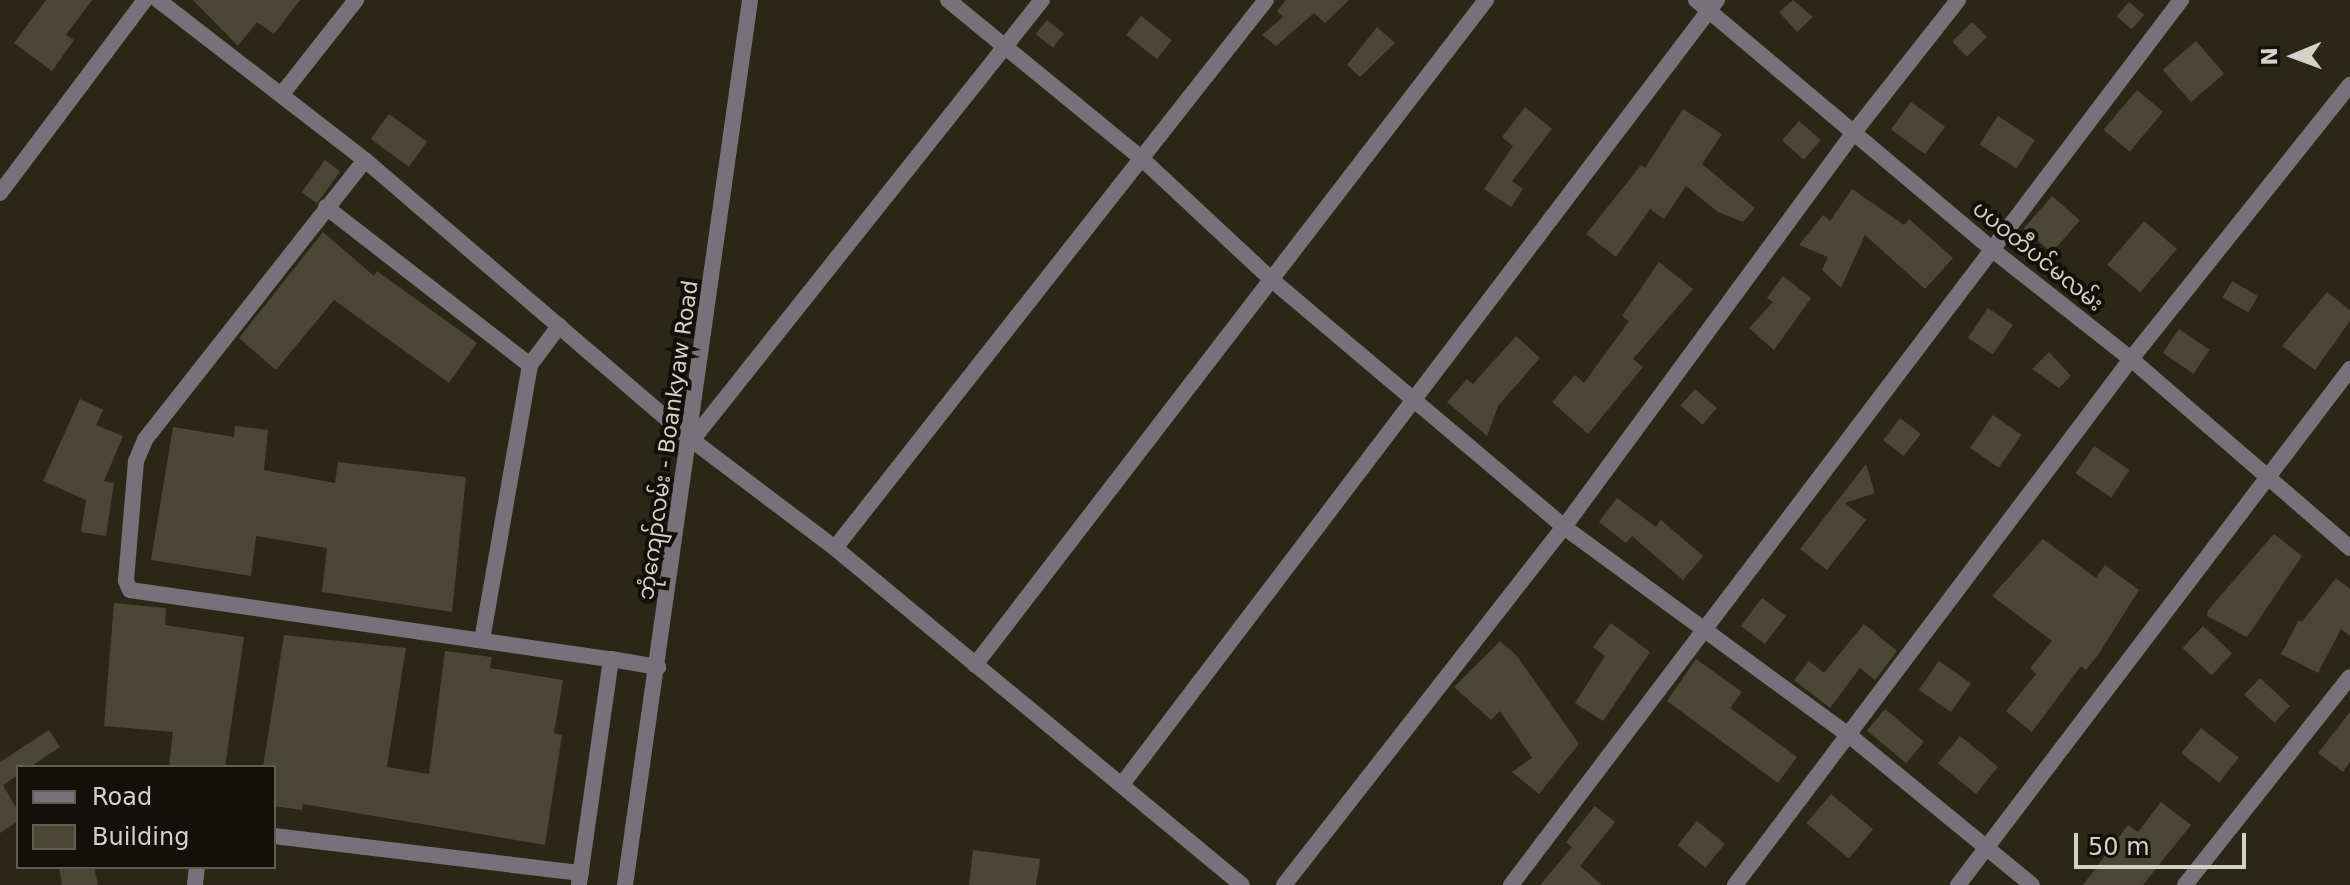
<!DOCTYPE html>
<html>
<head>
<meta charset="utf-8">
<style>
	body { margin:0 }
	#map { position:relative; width:2350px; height:885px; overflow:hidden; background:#2a2716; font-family:"DejaVu Sans","Noto Sans Myanmar",sans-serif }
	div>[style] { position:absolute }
	.building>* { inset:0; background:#4a4735; transform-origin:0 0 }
	.street>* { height:16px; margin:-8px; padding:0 8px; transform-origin:8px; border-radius:8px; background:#76727a }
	span { translate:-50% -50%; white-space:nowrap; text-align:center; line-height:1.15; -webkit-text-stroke:8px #111009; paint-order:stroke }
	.street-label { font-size:22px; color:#d4d2c8 }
	.legend { position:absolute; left:16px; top:765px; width:260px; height:104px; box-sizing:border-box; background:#111009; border:2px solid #5f5e55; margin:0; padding:10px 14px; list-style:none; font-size:24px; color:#d4d2c8 }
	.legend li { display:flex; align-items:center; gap:16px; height:40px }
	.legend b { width:40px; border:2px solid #5f5e55 }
	.north { position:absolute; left:2254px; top:16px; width:80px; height:80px; -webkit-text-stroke:6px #111009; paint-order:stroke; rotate:269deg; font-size:22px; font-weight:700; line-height:32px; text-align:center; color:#d4d2c8 }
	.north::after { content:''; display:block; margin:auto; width:28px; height:36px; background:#d4d2c8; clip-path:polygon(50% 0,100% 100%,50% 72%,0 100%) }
	.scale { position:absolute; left:2074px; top:833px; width:172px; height:36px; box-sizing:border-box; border:4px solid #d4d2c8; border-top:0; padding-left:10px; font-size:24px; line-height:28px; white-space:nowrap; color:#d4d2c8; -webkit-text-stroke:6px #111009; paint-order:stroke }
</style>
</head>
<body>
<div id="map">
	<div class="building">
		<i style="clip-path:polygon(46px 0,92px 0,66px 35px,74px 40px,52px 71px,14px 43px)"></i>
		<i style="clip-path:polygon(193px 0,300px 0,274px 34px,257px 22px,238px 46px)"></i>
		<i style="clip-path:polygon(1286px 0,1349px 0,1325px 23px,1314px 13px,1276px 46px,1262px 35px,1283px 17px,1277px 11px)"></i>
		<i style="clip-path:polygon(1793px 0,1813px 17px,1797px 32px,1779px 12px)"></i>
		<i style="left:2129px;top:2px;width:20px;height:19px;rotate:41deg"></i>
		<i style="left:1141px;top:16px;width:39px;height:24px;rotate:38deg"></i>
		<i style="left:1047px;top:20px;width:22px;height:18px;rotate:39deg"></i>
		<i style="left:1972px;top:22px;width:21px;height:28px;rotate:45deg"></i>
		<i style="clip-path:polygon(1377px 27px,1395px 43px,1360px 77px,1347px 65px)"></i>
		<i style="left:2196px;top:41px;width:43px;height:44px;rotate:49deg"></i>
		<i style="left:2137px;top:90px;width:34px;height:52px;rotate:40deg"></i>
		<i style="left:1911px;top:102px;width:42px;height:34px;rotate:36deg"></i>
		<i style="clip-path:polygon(1525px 107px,1552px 129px,1512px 181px,1523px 189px,1511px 207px,1484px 189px,1513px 146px,1502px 137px)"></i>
		<i style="clip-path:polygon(1683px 109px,1722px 134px,1702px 164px,1755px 208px,1743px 222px,1718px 212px,1686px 186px,1664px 219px,1650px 209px,1616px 257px,1586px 234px,1641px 165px,1645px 168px)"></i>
		<i style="left:389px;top:114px;width:47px;height:31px;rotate:36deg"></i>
		<i style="left:1998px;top:116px;width:44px;height:34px;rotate:33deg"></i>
		<i style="left:1799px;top:121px;width:29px;height:26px;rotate:41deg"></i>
		<i style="left:325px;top:160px;width:19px;height:40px;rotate:36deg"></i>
		<i style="clip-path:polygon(1852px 189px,1904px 225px,1909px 219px,1953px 258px,1925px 289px,1865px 235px,1841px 288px,1822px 270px,1828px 257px,1799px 245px,1823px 215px,1830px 221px)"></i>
		<i style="left:2052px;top:196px;width:37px;height:43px;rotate:41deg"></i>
		<i style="left:2144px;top:221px;width:43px;height:57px;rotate:40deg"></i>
		<i style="clip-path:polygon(323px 232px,374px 276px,377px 271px,477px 343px,449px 383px,334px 300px,276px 370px,239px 338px)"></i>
		<i style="clip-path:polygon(1659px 262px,1693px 289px,1633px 359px,1643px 367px,1588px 434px,1552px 402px,1575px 375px,1584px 383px,1629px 321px,1622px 316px)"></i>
		<i style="clip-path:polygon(1783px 276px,1811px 298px,1774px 350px,1749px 328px,1773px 302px,1767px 298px)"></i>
		<i style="left:2232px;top:281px;width:30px;height:19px;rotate:30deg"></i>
		<i style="clip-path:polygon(2327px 292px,2350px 310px,2350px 321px,2315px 370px,2282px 346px)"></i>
		<i style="left:1988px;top:308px;width:30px;height:36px;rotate:34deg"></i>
		<i style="left:2179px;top:329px;width:37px;height:29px;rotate:34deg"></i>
		<i style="clip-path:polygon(1516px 336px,1540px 358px,1498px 406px,1487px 436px,1447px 402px,1467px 379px,1473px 384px)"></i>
		<i style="clip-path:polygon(2049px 352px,2071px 376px,2059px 388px,2032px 369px)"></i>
		<i style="left:1695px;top:389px;width:29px;height:22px;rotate:41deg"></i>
		<i style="clip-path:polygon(80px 399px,103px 410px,96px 425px,123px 436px,104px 481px,114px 483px,106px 536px,81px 532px,86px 500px,43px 481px)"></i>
		<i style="left:1993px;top:415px;width:35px;height:40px;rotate:35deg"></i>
		<i style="left:1900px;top:418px;width:26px;height:28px;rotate:37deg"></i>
		<i style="clip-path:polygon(235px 426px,268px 430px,264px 470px,335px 483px,338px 462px,466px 477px,452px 612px,322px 592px,327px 548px,256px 536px,251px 576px,151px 560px,173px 427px,234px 437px)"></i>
		<i style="left:2094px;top:446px;width:43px;height:33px;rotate:34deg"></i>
		<i style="clip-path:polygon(1866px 464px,1875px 493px,1845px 503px,1866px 520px,1827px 570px,1800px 549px)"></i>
		<i style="clip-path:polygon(1617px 498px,1656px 527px,1661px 520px,1703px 556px,1683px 580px,1632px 536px,1626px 543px,1599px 522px)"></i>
		<i style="clip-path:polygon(2274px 534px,2302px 556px,2247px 637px,2207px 616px,2208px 610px)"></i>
		<i style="clip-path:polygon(2043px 539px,2096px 578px,2105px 565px,2139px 590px,2098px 655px,2086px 670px,2081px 666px,2032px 732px,2006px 711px,2036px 674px,2030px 668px,2052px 641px,1992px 596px)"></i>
		<i style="clip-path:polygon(2336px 578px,2350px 589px,2350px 636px,2341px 629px,2318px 673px,2281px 654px,2299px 620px,2302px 622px)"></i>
		<i style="left:1762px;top:598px;width:30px;height:35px;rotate:37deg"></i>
		<i style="clip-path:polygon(114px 603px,166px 608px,165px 625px,244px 637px,225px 767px,169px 767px,173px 732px,104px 726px)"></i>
		<i style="clip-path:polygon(1611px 623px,1650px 652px,1603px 721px,1575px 703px,1605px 656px,1593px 647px)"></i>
		<i style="clip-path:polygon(1864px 624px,1897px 651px,1875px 680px,1860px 668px,1830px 708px,1794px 680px,1809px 661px,1824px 673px)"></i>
		<i style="left:2203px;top:626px;width:40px;height:30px;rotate:43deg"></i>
		<i style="clip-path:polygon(284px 635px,406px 648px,387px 767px,429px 774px,445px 651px,492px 657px,490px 668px,563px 680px,554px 733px,562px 735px,545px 845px,303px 804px,302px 810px,274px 806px,274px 767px,263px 767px)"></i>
		<i style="clip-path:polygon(1500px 641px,1517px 656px,1579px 744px,1539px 794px,1512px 772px,1532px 758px,1500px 711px,1491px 720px,1454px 687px)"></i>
		<i style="clip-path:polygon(1696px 659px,1742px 692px,1730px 708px,1797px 757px,1778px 783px,1667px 701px)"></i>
		<i style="left:1939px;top:661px;width:39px;height:35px;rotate:35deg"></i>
		<i style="left:2260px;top:678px;width:41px;height:23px;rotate:43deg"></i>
		<i style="left:1885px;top:709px;width:51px;height:28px;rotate:40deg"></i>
		<i style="clip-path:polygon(2350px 712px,2350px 762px,2343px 772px,2318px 753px)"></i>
		<i style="left:2201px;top:728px;width:48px;height:32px;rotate:38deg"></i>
		<i style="clip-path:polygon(49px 730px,60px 747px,30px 767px,18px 767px,18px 775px,3px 785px,18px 811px,18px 821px,0 833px,0 762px)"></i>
		<i style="left:1960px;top:736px;width:49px;height:35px;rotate:39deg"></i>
		<i style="left:1831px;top:794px;width:55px;height:38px;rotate:40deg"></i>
		<i style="clip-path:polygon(2161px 802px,2191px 825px,2143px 885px,2083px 885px,2128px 825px,2138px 832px)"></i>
		<i style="clip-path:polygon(1595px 806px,1615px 822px,1580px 866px,1602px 885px,1540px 885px,1572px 847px,1566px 842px)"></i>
		<i style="left:1697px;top:821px;width:36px;height:31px;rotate:39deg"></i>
		<i style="clip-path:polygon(973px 850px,1040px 859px,1036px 885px,969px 885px)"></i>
		<i style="clip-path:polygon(59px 867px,94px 867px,98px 885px,62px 885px)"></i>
	</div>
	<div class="street">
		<i style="left:158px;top:0;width:262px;rotate:37.7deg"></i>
		<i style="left:365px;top:160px;width:430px;rotate:40.6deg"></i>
		<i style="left:692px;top:440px;width:179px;rotate:37.1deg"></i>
		<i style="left:835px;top:548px;width:528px;rotate:39.63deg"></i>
		<i style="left:948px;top:0;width:248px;rotate:39.3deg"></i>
		<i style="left:1140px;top:157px;width:180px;rotate:43deg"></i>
		<i style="left:1272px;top:280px;width:382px;rotate:40.2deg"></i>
		<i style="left:1564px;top:527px;width:354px;rotate:36.2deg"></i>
		<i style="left:1850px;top:736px;width:235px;rotate:39.3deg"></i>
		<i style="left:1696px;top:0;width:385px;rotate:40.1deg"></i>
		<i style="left:1990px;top:248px;width:179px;rotate:38.2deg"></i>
		<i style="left:2131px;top:359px;width:289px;rotate:40.8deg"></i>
		<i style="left:282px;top:94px;width:120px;rotate:-51.8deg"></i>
		<i style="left:365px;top:160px;width:356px;rotate:128.2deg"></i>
		<i style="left:145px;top:440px;width:23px;rotate:113deg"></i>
		<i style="left:136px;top:461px;width:120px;rotate:94.8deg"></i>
		<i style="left:126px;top:581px;width:10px;rotate:66deg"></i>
		<i style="left:130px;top:590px;width:486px;rotate:8.2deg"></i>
		<i style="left:611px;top:659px;width:228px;rotate:98.1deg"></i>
		<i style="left:0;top:193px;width:241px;rotate:-53.1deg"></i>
		<i style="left:326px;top:207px;width:258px;rotate:37.8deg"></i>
		<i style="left:530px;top:365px;width:279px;rotate:99.9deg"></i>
		<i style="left:530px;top:365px;width:49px;rotate:-53.4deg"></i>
		<i style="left:693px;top:439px;width:561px;rotate:-51.52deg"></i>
		<i style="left:835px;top:548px;width:697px;rotate:-51.82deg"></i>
		<i style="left:611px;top:659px;width:48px;rotate:9.7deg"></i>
		<i style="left:975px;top:665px;width:839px;rotate:-52.46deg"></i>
		<i style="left:1123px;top:783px;width:983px;rotate:-52.82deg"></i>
		<i style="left:274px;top:836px;width:309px;rotate:6.9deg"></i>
		<i style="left:195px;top:885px;width:18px;rotate:-84deg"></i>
		<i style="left:625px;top:885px;width:894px;rotate:-81.96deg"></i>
		<i style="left:1284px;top:885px;width:454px;rotate:-52deg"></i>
		<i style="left:1564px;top:527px;width:491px;rotate:-53.7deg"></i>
		<i style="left:1855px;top:131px;width:167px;rotate:-51.8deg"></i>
		<i style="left:1511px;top:885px;width:1110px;rotate:-52.87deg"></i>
		<i style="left:1735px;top:885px;width:658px;rotate:-53.03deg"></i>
		<i style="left:2131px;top:359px;width:351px;rotate:-51.4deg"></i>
		<i style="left:1958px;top:885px;width:648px;rotate:-52.78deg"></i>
		<i style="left:2185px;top:885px;width:265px;rotate:-51.6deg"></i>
	</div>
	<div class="street-label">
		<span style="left:2038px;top:256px;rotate:39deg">ပပဝတီပင်မလမ်း</span>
		<span style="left:668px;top:440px;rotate:-82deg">ဘုံကျော်လမ်း - Boankyaw Road</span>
	</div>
	<ul class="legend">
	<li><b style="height:10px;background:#76727a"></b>Road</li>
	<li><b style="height:22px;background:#4a4735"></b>Building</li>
	</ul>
	<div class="north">N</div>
	<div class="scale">50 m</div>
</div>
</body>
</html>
